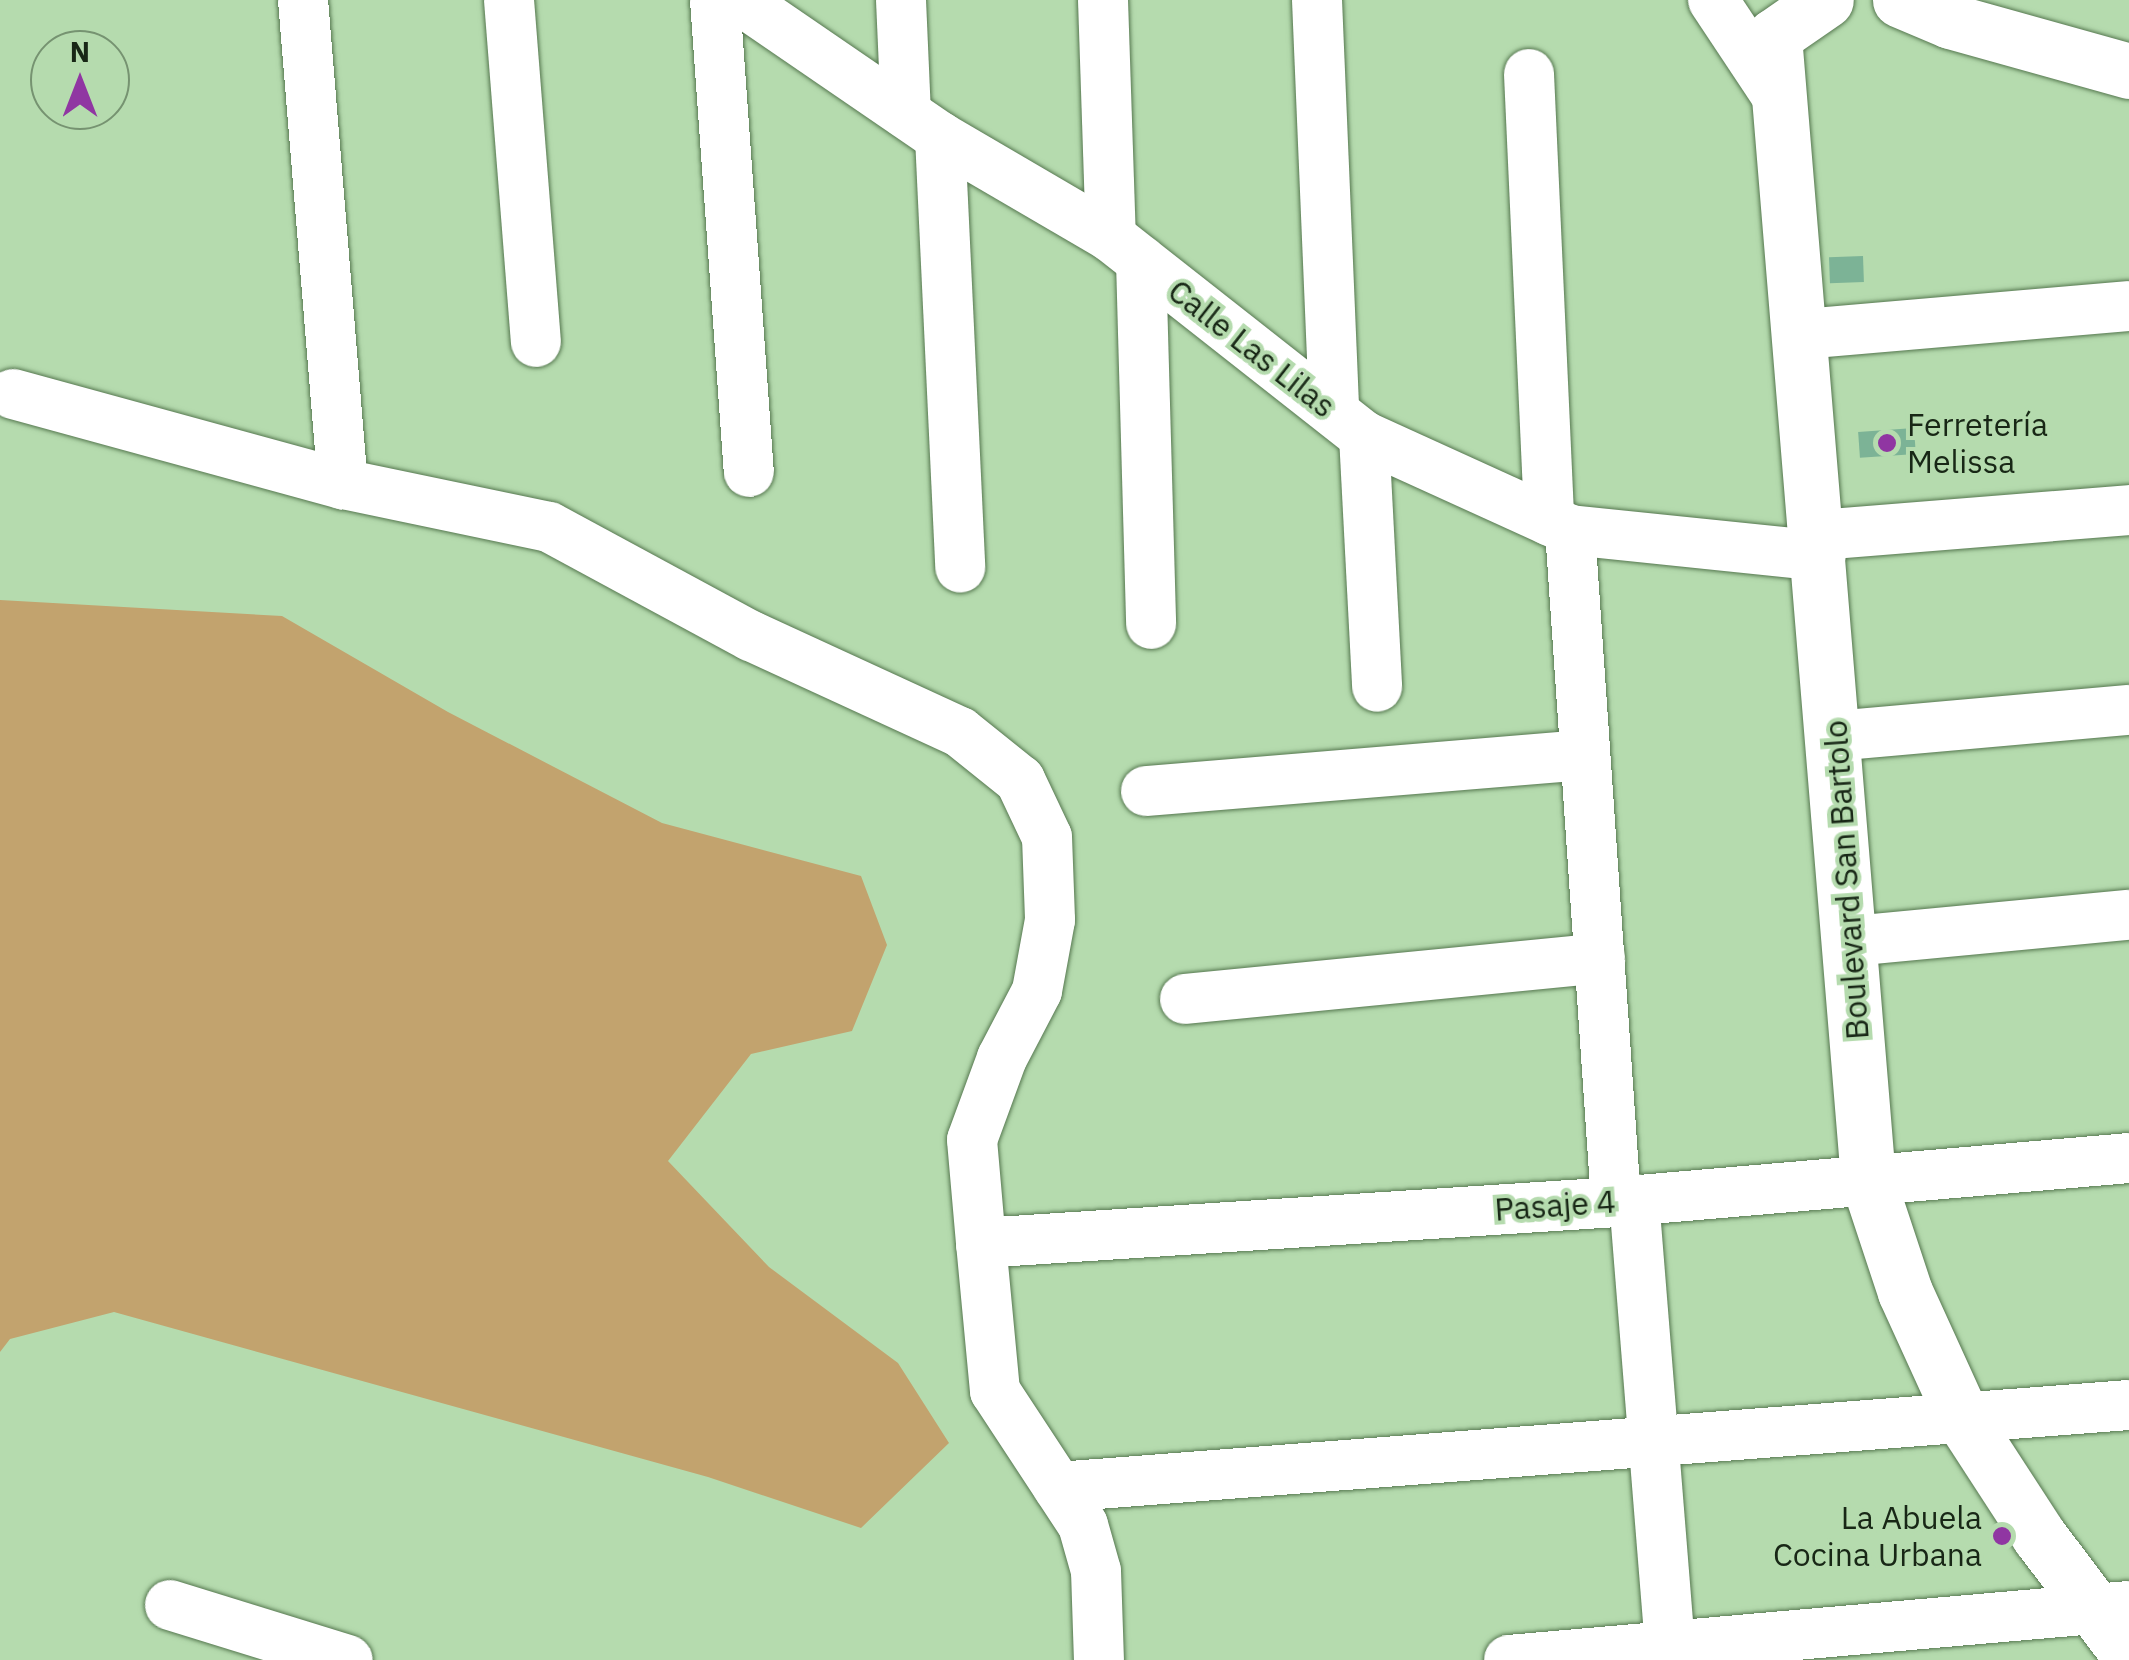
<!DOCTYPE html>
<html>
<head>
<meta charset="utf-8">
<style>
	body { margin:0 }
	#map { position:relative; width:2129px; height:1660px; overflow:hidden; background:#b5dbae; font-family:"IBM Plex Sans",sans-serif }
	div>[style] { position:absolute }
	.green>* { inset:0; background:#c2a36e }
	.building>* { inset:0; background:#7cb396; transform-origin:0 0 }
	.roads { filter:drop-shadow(0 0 2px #567850) drop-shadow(0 0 2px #567850) }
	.minor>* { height:50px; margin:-25px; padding:0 25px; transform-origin:25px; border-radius:25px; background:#fff }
	.major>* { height:55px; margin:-27.5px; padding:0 27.5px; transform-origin:27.5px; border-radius:27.5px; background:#fff }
	.dots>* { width:28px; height:28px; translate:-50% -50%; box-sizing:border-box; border:5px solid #b5dbae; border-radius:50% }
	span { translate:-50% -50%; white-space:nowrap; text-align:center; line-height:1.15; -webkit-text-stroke:8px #b5dbae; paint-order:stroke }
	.street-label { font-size:32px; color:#182716 }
	.poi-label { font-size:32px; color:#182716 }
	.left { translate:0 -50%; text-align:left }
	.right { translate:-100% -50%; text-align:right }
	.north { position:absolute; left:30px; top:30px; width:100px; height:100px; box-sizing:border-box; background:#b5dbae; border:2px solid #769371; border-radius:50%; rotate:0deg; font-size:28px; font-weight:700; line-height:40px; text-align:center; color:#182716 }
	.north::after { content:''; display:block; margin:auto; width:35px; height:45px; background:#9036a2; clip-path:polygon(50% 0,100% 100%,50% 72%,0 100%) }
</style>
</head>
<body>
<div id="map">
	<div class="green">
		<i style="clip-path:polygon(0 600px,282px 616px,448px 712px,662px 823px,861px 876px,887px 945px,852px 1031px,751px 1054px,668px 1161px,769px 1267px,898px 1363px,949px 1443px,861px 1528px,708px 1477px,114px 1312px,10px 1339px,0 1352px)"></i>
	</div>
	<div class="building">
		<i style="left:1863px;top:256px;width:26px;height:34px;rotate:88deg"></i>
		<i style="left:1914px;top:428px;width:26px;height:56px;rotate:86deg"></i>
	</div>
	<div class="roads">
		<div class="minor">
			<i style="left:303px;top:0;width:486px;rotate:85.3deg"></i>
			<i style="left:509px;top:0;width:343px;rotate:85.5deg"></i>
			<i style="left:715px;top:0;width:473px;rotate:85.9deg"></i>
			<i style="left:740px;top:0;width:242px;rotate:34.4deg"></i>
			<i style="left:940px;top:137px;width:198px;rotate:30.3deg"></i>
			<i style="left:1111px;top:237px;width:322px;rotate:38.2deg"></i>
			<i style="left:1364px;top:436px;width:226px;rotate:24.5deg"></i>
			<i style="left:1570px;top:530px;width:252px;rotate:5.9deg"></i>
			<i style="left:901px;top:0;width:113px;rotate:87.5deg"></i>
			<i style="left:1103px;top:0;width:237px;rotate:88.1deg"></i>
			<i style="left:1317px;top:0;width:412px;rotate:87.6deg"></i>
			<i style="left:1713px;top:0;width:121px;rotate:56.4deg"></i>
			<i style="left:1529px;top:74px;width:447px;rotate:87.4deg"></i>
			<i style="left:940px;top:137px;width:431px;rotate:87.3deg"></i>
			<i style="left:1141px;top:261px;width:363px;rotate:88.4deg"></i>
			<i style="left:1803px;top:334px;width:327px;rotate:-4.9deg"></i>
			<i style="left:13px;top:394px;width:342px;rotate:15.3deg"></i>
			<i style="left:343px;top:484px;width:210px;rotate:11.8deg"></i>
			<i style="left:549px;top:527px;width:230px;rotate:28.4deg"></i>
			<i style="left:751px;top:636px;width:230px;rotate:24.7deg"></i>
			<i style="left:960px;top:732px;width:77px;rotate:38.7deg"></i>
			<i style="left:1020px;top:780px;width:63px;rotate:64.7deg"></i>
			<i style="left:1047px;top:837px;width:83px;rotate:87.9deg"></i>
			<i style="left:1050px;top:920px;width:72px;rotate:100.4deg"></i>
			<i style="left:1037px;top:991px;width:76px;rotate:117.6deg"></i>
			<i style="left:1002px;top:1058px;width:87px;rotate:110.1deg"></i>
			<i style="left:972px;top:1140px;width:103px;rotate:85deg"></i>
			<i style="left:981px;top:1243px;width:149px;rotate:84.6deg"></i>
			<i style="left:995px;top:1391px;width:160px;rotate:56.7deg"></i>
			<i style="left:1083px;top:1525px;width:48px;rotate:74.2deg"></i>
			<i style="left:1096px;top:1571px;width:89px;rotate:88.1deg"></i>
			<i style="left:1364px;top:436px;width:251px;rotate:87deg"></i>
			<i style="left:1570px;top:530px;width:674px;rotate:86.08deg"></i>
			<i style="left:1819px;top:535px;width:311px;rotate:-4.6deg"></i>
			<i style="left:1835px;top:736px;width:295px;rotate:-5.1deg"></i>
			<i style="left:1146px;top:791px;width:439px;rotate:-4.7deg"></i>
			<i style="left:1852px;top:941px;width:278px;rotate:-5.4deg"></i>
			<i style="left:1185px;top:999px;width:417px;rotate:-5.6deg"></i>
			<i style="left:1634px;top:1199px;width:462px;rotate:85.4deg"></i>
			<i style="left:981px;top:1243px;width:636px;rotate:-3.69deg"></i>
			<i style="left:1616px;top:1202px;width:515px;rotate:-4.9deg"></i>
			<i style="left:1058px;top:1487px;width:1074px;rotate:-4.38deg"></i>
			<i style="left:170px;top:1605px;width:186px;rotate:17.2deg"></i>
			<i style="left:1509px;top:1660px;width:622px;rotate:-4.98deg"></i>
		</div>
		<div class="major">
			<i style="left:1900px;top:0;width:54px;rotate:22.8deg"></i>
			<i style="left:1950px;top:21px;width:186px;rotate:15.6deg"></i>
			<i style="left:1774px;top:36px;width:1148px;rotate:85.3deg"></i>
			<i style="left:1868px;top:1180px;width:118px;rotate:71.7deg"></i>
			<i style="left:1905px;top:1292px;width:140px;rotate:65.5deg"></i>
			<i style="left:1963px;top:1419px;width:140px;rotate:57deg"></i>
			<i style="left:2039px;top:1536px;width:149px;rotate:52.9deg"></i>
			<i style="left:1774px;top:36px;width:63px;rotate:-34.7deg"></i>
		</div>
	</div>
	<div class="dots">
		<i style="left:1887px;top:443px;background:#9036a2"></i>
		<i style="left:2002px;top:1536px;background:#9036a2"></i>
	</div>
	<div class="street-label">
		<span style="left:1252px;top:348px;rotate:38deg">Calle Las Lilas</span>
		<span style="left:1846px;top:880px;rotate:-94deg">Boulevard San Bartolo</span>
		<span style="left:1555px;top:1205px;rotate:-4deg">Pasaje 4</span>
	</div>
	<div class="poi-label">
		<span class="left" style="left:1907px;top:443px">Ferretería<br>Melissa</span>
		<span class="right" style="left:1982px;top:1536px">La Abuela<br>Cocina Urbana</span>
	</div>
	<div class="north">N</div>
</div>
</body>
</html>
